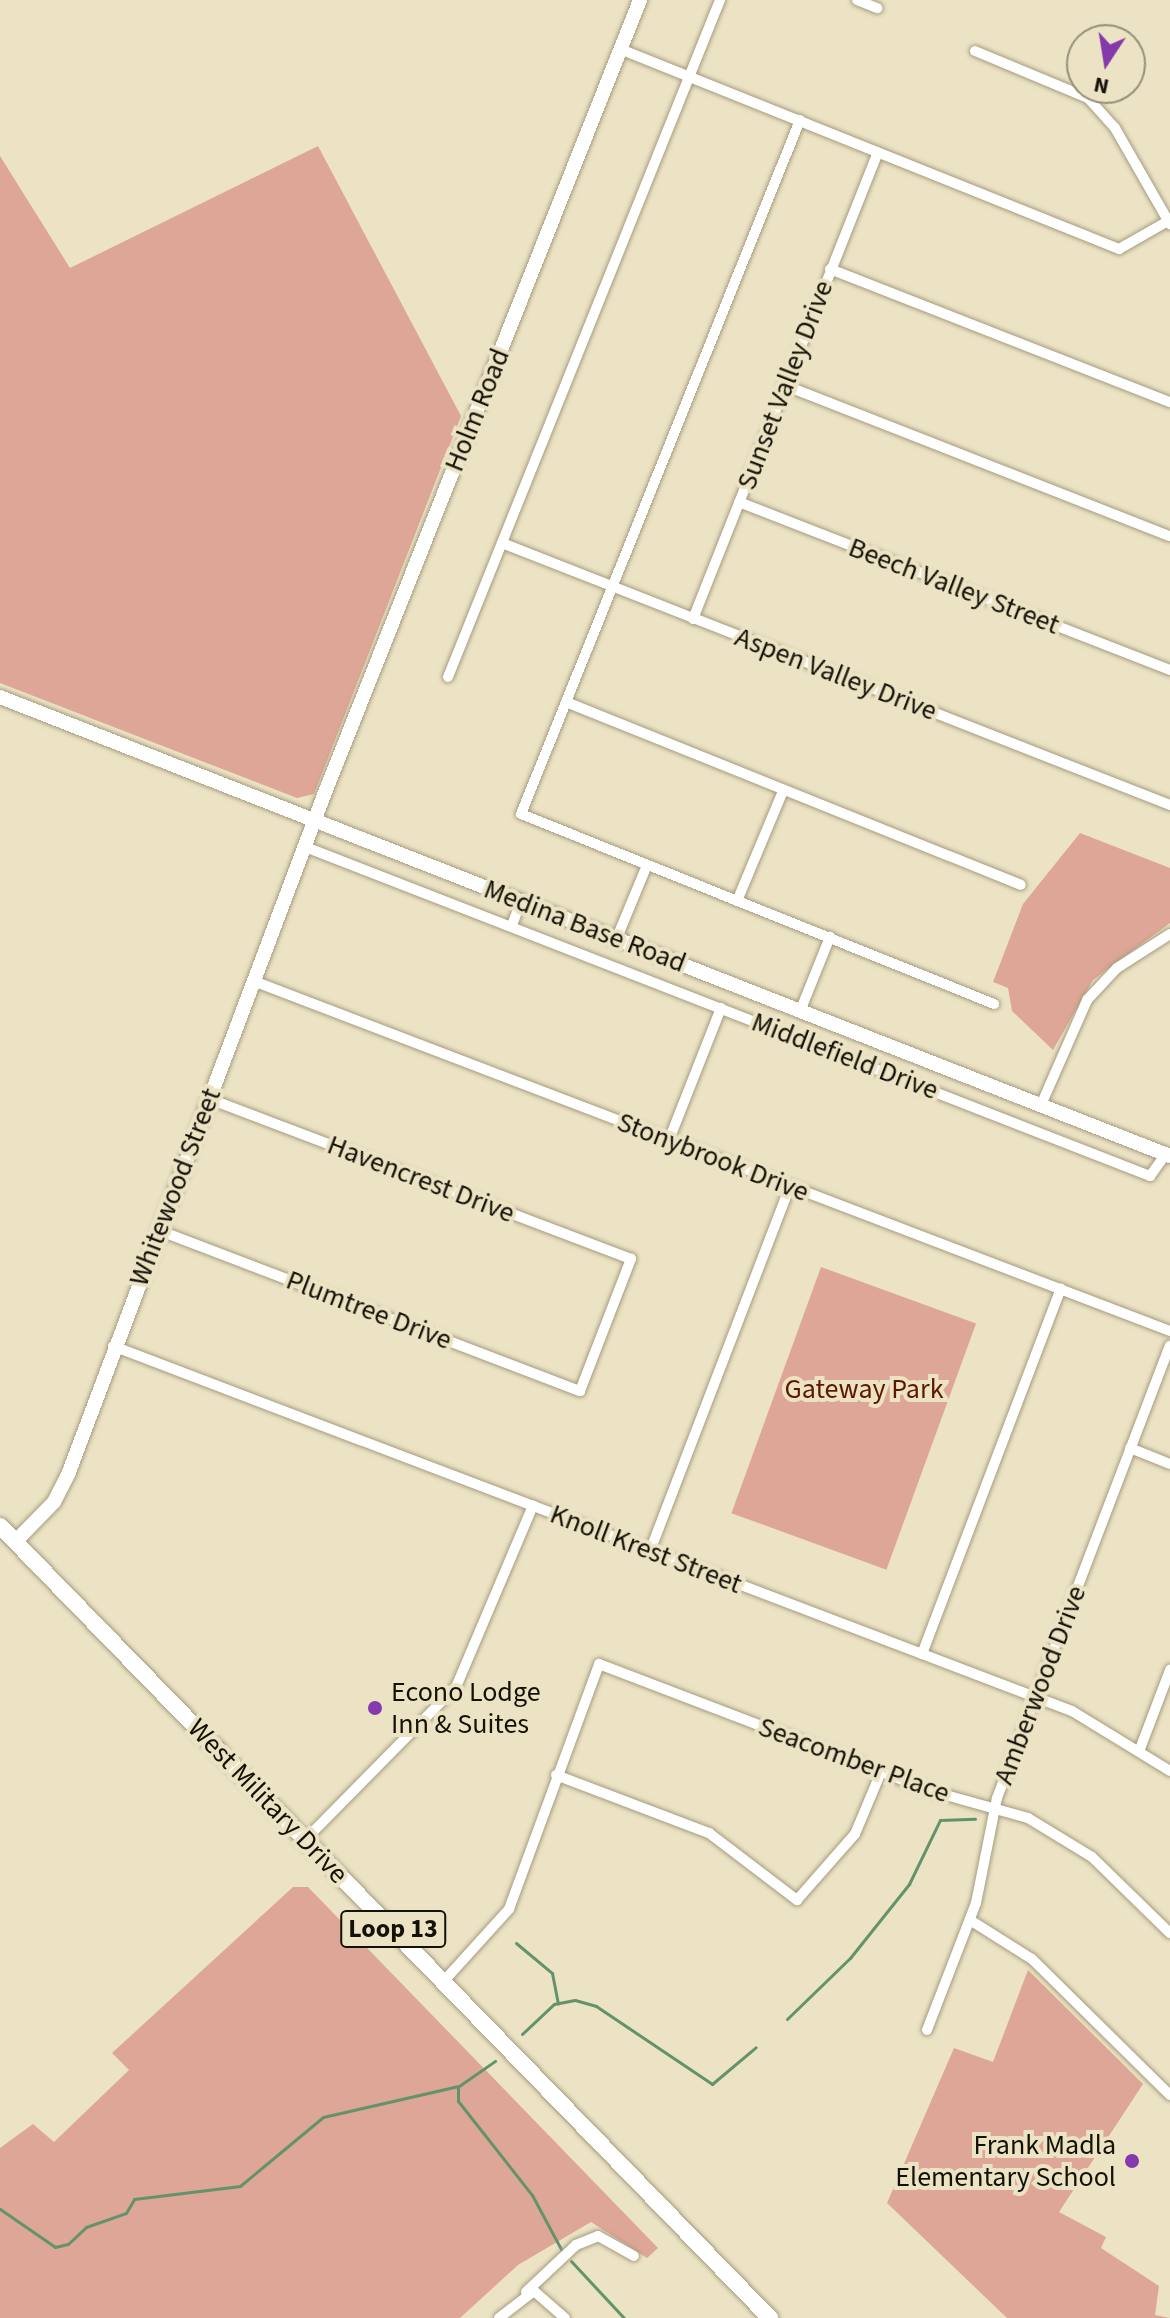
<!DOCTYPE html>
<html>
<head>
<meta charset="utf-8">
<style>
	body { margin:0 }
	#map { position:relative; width:1170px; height:2318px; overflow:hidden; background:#ece3c5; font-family:"Source Sans 3",sans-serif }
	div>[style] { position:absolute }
	.green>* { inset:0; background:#dea696; transform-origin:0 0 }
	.stream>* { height:3px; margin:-1.5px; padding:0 1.5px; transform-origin:1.5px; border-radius:1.5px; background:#63936b }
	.roads { filter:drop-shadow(0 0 2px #a59c7f) drop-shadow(0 0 2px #a59c7f) }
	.street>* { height:10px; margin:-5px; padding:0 5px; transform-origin:5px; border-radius:5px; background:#fff }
	.secondary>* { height:14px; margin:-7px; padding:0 7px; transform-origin:7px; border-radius:7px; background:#fff }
	.primary>* { height:16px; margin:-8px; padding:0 8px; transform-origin:8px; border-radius:8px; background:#fff }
	.dots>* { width:22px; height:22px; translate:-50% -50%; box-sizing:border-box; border:4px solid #ece3c5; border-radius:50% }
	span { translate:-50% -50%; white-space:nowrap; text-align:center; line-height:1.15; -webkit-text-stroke:8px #ece3c5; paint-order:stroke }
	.shield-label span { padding:2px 6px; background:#ece3c5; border:2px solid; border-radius:6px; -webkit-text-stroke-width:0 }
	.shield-label { font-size:26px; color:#141107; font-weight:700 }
	.street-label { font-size:28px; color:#141107 }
	.park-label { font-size:28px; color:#601701 }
	.poi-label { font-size:28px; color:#141107 }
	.left { translate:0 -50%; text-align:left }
	.right { translate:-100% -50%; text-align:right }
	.north { position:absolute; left:1066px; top:24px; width:80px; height:80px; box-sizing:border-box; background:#ece3c5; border:2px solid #968f79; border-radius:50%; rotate:192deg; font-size:22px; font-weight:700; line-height:32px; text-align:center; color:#141107 }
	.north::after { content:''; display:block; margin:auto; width:28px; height:36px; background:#843aac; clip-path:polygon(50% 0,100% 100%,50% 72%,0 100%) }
</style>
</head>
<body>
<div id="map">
	<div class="green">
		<i style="clip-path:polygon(318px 146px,461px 416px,314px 794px,297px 798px,0 683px,0 156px,70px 268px)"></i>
		<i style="clip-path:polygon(1080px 833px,1170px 868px,1170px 923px,1093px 980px,1053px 1050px,1012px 1011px,1008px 988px,993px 982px,1023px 904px)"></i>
		<i style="left:821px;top:1267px;width:165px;height:262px;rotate:20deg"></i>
		<i style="clip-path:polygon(293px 1887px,308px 1887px,658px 2248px,647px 2258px,591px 2222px,518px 2265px,460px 2318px,0 2318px,0 2148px,33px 2124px,54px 2142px,129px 2070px,112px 2053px)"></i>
		<i style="clip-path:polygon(1028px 1970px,1143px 2084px,1059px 2212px,1106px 2237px,1101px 2248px,1159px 2286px,1155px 2315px,1170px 2318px,1007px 2318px,887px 2203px,954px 2048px,993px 2062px)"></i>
	</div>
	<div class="stream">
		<i style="left:516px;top:1943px;width:47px;rotate:39.8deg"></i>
		<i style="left:552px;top:1973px;width:31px;rotate:79deg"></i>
		<i style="left:787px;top:2019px;width:88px;rotate:-44.1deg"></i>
		<i style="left:850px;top:1958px;width:95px;rotate:-51.4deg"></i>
		<i style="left:909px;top:1884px;width:71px;rotate:-64.2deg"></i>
		<i style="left:940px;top:1820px;width:35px;rotate:-2deg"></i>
		<i style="left:522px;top:2034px;width:44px;rotate:-43.2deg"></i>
		<i style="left:554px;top:2004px;width:21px;rotate:-11deg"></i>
		<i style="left:575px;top:2000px;width:22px;rotate:16deg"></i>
		<i style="left:596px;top:2006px;width:140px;rotate:33.9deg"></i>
		<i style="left:712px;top:2084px;width:57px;rotate:-40.1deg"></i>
		<i style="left:459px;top:2086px;width:44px;rotate:-34.8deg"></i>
		<i style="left:0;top:2209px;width:67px;rotate:34.6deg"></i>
		<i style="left:55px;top:2247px;width:13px;rotate:-13deg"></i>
		<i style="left:68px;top:2244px;width:25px;rotate:-43deg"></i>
		<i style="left:86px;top:2227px;width:42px;rotate:-19.3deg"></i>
		<i style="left:126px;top:2213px;width:16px;rotate:-60deg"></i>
		<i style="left:134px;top:2199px;width:107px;rotate:-7deg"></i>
		<i style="left:240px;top:2186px;width:108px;rotate:-39.7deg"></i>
		<i style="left:323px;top:2117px;width:139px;rotate:-12.9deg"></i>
		<i style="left:458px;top:2086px;width:15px;rotate:90deg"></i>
		<i style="left:458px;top:2101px;width:120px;rotate:51.8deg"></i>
		<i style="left:532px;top:2195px;width:64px;rotate:61.8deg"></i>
		<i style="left:571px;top:2261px;width:78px;rotate:47.1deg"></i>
	</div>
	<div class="roads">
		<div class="street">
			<i style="left:857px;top:0;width:22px;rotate:22deg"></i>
			<i style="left:620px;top:49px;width:538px;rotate:21.84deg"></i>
			<i style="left:1119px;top:249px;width:56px;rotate:-29.7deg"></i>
			<i style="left:975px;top:51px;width:122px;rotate:22.6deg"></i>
			<i style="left:1088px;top:98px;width:40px;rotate:48deg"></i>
			<i style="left:1115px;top:128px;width:111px;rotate:60.2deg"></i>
			<i style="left:800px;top:120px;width:748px;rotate:111.9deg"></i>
			<i style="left:521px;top:814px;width:510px;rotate:21.88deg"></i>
			<i style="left:830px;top:269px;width:365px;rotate:21.4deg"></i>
			<i style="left:784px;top:385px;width:414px;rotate:21.4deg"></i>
			<i style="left:739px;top:502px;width:463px;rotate:21.3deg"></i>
			<i style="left:502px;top:543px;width:718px;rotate:21.42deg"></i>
			<i style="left:693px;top:619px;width:502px;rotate:-68.39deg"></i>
			<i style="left:448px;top:677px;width:730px;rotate:-68.11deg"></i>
			<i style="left:566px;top:702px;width:490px;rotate:21.9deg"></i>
			<i style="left:308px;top:848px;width:904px;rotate:21.28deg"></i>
			<i style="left:1150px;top:1176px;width:27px;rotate:-54deg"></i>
			<i style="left:737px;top:901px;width:119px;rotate:-67.3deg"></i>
			<i style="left:512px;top:925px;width:26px;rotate:-69deg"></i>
			<i style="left:616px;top:940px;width:81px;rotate:-67.5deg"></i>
			<i style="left:256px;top:982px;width:978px;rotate:20.9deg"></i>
			<i style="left:801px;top:1009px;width:78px;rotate:-68.1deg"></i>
			<i style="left:1041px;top:1105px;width:115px;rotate:-66.3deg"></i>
			<i style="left:1087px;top:1000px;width:44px;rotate:-46.8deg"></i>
			<i style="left:1117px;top:968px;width:63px;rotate:-32.7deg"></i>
			<i style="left:669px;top:1140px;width:142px;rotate:-68.5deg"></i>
			<i style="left:158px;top:1230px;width:452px;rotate:20.9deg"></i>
			<i style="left:580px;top:1391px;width:142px;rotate:-68.9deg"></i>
			<i style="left:631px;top:1259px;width:450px;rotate:-159.2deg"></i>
			<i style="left:113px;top:1346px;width:1026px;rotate:20.84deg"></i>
			<i style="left:1072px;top:1711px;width:115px;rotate:31.5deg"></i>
			<i style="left:1130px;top:1448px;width:43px;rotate:21.8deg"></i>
			<i style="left:650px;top:1551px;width:391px;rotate:-69deg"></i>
			<i style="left:922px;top:1654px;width:391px;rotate:-69.2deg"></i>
			<i style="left:1140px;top:1749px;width:85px;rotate:-69.2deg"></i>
			<i style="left:556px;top:1775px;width:164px;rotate:20.8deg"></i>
			<i style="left:709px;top:1833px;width:111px;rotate:37.3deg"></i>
			<i style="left:797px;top:1900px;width:88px;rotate:-48.7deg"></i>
			<i style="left:855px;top:1834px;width:67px;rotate:-67.2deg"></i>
			<i style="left:305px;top:1840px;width:215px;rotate:-45.4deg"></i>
			<i style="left:456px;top:1687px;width:197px;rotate:-67deg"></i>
			<i style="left:970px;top:1920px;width:73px;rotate:32.2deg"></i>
			<i style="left:1032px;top:1959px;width:194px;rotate:44.6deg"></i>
			<i style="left:444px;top:1981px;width:97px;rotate:-47.9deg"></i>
			<i style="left:509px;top:1909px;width:261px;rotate:-69.8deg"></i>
			<i style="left:599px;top:1664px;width:360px;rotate:20.9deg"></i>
			<i style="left:935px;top:1792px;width:97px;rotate:15.6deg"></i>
			<i style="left:1028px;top:1818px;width:75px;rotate:31.4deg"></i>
			<i style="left:1092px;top:1857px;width:109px;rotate:44.3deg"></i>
			<i style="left:927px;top:2030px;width:136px;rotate:-68.9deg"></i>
			<i style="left:976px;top:1903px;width:107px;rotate:-78.7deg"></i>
			<i style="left:997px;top:1798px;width:484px;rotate:-69.1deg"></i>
			<i style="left:526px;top:2292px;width:69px;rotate:-43.2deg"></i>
			<i style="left:576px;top:2245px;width:24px;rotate:-22deg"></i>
			<i style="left:598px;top:2236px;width:41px;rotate:29.1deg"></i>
			<i style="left:499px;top:2318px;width:44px;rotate:-37.6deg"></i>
			<i style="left:534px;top:2291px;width:41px;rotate:41.1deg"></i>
		</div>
		<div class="secondary">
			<i style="left:0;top:697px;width:1257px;rotate:21.42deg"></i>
			<i style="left:15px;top:1542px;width:56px;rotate:-45.7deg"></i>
			<i style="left:54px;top:1502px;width:34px;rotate:-63deg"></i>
			<i style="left:69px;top:1472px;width:723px;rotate:-69.36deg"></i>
			<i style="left:324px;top:795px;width:856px;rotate:-68.32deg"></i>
		</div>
		<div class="primary">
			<i style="left:0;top:1526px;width:1105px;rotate:45.81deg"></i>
		</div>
	</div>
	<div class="dots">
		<i style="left:375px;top:1708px;background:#843aac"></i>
		<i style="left:1132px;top:2161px;background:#843aac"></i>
	</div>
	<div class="shield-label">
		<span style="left:393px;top:1929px">Loop 13</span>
	</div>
	<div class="street-label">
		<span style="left:785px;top:385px;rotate:-69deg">Sunset Valley Drive</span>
		<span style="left:477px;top:410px;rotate:-68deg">Holm Road</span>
		<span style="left:954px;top:586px;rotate:21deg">Beech Valley Street</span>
		<span style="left:836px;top:674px;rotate:21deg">Aspen Valley Drive</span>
		<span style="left:585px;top:926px;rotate:21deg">Medina Base Road</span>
		<span style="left:845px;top:1056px;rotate:21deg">Middlefield Drive</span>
		<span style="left:713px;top:1157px;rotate:21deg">Stonybrook Drive</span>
		<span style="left:421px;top:1179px;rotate:21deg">Havencrest Drive</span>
		<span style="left:175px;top:1187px;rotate:-69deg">Whitewood Street</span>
		<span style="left:369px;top:1310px;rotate:21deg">Plumtree Drive</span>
		<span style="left:646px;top:1549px;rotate:21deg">Knoll Krest Street</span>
		<span style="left:1040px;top:1685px;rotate:-69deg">Amberwood Drive</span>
		<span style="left:854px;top:1760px;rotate:20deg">Seacomber Place</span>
		<span style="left:268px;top:1801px;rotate:46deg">West Military Drive</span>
	</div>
	<div class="park-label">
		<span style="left:864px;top:1389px">Gateway Park</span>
	</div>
	<div class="poi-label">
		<span class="left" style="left:391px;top:1708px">Econo Lodge<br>Inn &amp; Suites</span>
		<span class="right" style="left:1116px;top:2161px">Frank Madla<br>Elementary School</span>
	</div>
	<div class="north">N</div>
</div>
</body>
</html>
